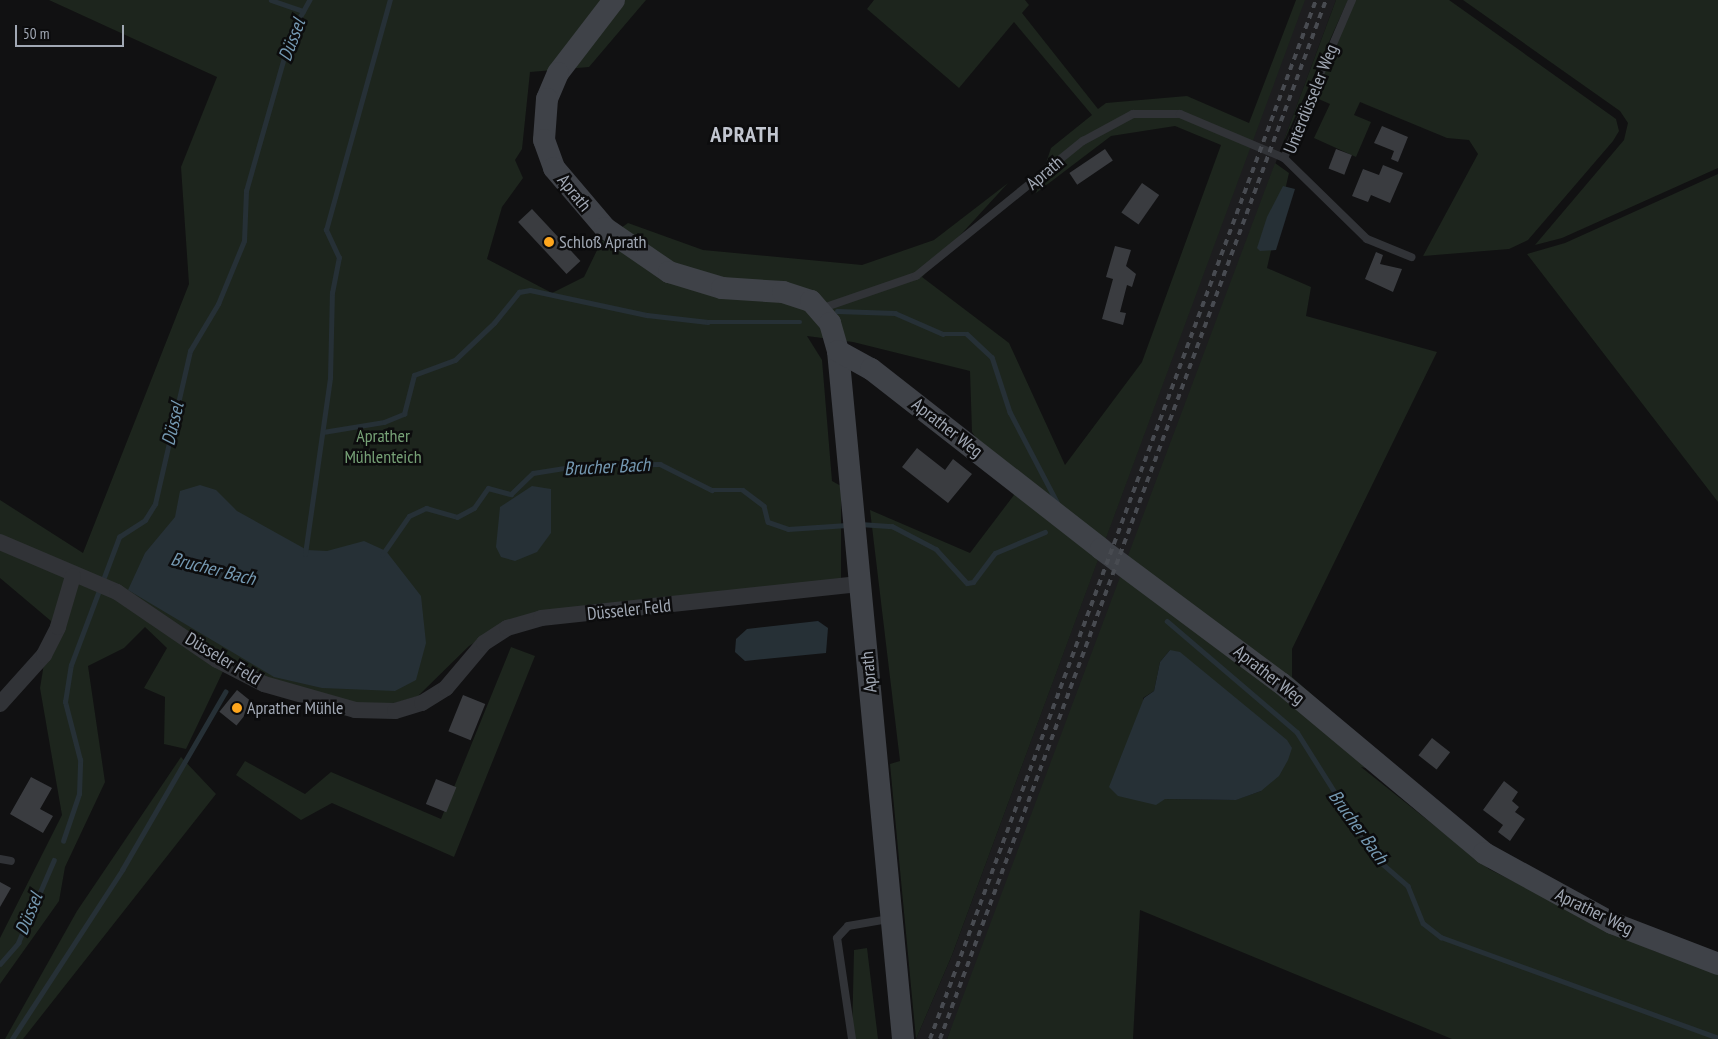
<!DOCTYPE html>
<html>
<head>
<meta charset="utf-8">
<style>
	body { margin:0 }
	#map { position:relative; width:1718px; height:1039px; overflow:hidden; background:#111112; font-family:"PT Sans Narrow",sans-serif }
	div>[style] { position:absolute }
	.built>* { inset:0; background:#1d1d1f }
	.green>* { inset:0; background:#1d251d }
	.water>* { inset:0; background:#263036 }
	.stream>* { height:4.5px; margin:-2.25px; padding:0 2.25px; transform-origin:2.25px; border-radius:2.25px; background:#263036 }
	.building>* { inset:0; background:#3a3c40; transform-origin:0 0 }
	.lane>* { height:8px; margin:-4px; padding:0 4px; transform-origin:4px; border-radius:4px; background:#313337 }
	.street>* { height:16px; margin:-8px; padding:0 8px; transform-origin:8px; border-radius:8px; background:#313337 }
	.secondary>* { height:22px; margin:-11px; padding:0 11px; transform-origin:11px; border-radius:11px; background:#3f4248 }
	.rail>* { height:4px; margin-top:-2px; transform-origin:0; background:repeating-linear-gradient(90deg,#484b51 0 6px,transparent 0 11px) }
	.dots>* { width:14px; height:14px; translate:-50% -50%; box-sizing:border-box; border:2px solid #0c0c0d; border-radius:50% }
	span { translate:-50% -50%; white-space:nowrap; text-align:center; line-height:1.15; -webkit-text-stroke:5px #0c0c0d; paint-order:stroke }
	.street-label { font-size:18px; color:#a1a8b4 }
	.poi-label { font-size:18px; color:#a1a8b4 }
	.left { translate:0 -50%; text-align:left }
	.park-label { font-size:18px; color:#76a176 }
	.water-label { font-size:19px; color:#7599b2; font-style:italic }
	.district-label { font-size:22px; color:#c2c6d0; font-weight:700; letter-spacing:1px }
	.scale { position:absolute; left:15px; top:25px; width:109px; height:22px; box-sizing:border-box; border:2px solid #a1a8b4; border-top:0; padding-left:6px; font-size:15px; line-height:18px; white-space:nowrap; color:#a1a8b4; -webkit-text-stroke:4px #0c0c0d; paint-order:stroke }
</style>
</head>
<body>
<div id="map">
	<div class="built">
		<i style="clip-path:polygon(1304px 0,1336px 0,978px 965px,947px 1039px,916px 1039px,952px 955px)"></i>
	</div>
	<div class="green">
		<i style="clip-path:polygon(49px 0,646px 0,589px 67px,530px 72px,522px 149px,515px 160px,523px 178px,502px 207px,487px 259px,552px 293px,584px 277px,601px 242px,628px 223px,703px 250px,862px 265px,934px 240px,1008px 183px,922px 277px,1009px 343px,1065px 465px,1142px 362px,1221px 145px,1175px 126px,1111px 136px,1036px 193px,1051px 148px,1092px 115px,1014px 22px,959px 88px,867px 9px,874px 0,1025px 0,1029px 5px,1022px 13px,1098px 109px,1106px 103px,1187px 96px,1249px 123px,1296px 0,1305px 0,952px 955px,916px 1039px,890px 764px,900px 761px,870px 510px,970px 553px,1014px 495px,972px 432px,970px 371px,853px 342px,807px 336px,822px 360px,832px 481px,841px 486px,841px 579px,501px 626px,469px 646px,418px 696px,372px 710px,226px 665px,186px 749px,164px 744px,165px 697px,144px 688px,167px 648px,145px 627px,124px 648px,88px 666px,105px 782px,65px 867px,59px 901px,0 984px,0 938px,62px 815px,40px 688px,51px 621px,0 578px,0 500px,83px 553px,189px 284px,181px 167px,217px 77px)"></i>
		<i style="clip-path:polygon(1336px 0,1348px 0,1281px 148px)"></i>
		<i style="clip-path:polygon(1355px 0,1449px 0,1616px 119px,1619px 131px,1613px 141px,1528px 240px,1509px 249px,1423px 256px,1478px 154px,1469px 140px,1447px 138px,1360px 102px,1354px 115px,1371px 122px,1356px 157px,1314px 138px,1330px 104px,1314px 97px)"></i>
		<i style="clip-path:polygon(1463px 0,1718px 0,1718px 168px,1562px 238px,1535px 245px,1624px 140px,1628px 123px,1620px 111px)"></i>
		<i style="clip-path:polygon(evenodd,1275px 163px,1289px 173px,1267px 268px,1311px 287px,1306px 316px,1437px 352px,1292px 649px,1292px 677px,1406px 777px,1361px 767px,1489px 869px,1654px 951px,1718px 973px,1718px 1039px,1452px 1039px,1140px 910px,1133px 1039px,947px 1039px,1275px 163px,1170px 650px,1261px 791px,1235px 800px,1165px 799px,1143px 698px,1154px 691px,1160px 662px,1170px 650px)"></i>
		<i style="clip-path:polygon(1718px 174px,1718px 502px,1527px 254px,1565px 243px)"></i>
		<i style="clip-path:polygon(511px 647px,535px 656px,454px 857px,332px 803px,301px 820px,236px 775px,245px 761px,305px 794px,331px 772px,441px 819px)"></i>
		<i style="clip-path:polygon(181px 757px,216px 794px,23px 1039px,5px 1039px,77px 911px)"></i>
		<i style="clip-path:polygon(867px 948px,878px 1039px,852px 1039px,854px 950px)"></i>
	</div>
	<div class="water">
		<i style="clip-path:polygon(1283px 186px,1295px 189px,1276px 250px,1260px 251px,1257px 248px,1267px 217px)"></i>
		<i style="clip-path:polygon(200px 485px,216px 490px,237px 511px,307px 550px,327px 551px,364px 541px,386px 551px,421px 596px,426px 643px,416px 680px,395px 691px,322px 688px,274px 677px,128px 590px,145px 553px,175px 517px,180px 491px)"></i>
		<i style="clip-path:polygon(532px 486px,551px 489px,551px 533px,537px 552px,515px 561px,501px 557px,496px 547px,500px 507px)"></i>
		<i style="clip-path:polygon(818px 621px,828px 628px,826px 653px,745px 661px,735px 652px,736px 639px,747px 629px)"></i>
		<i style="clip-path:polygon(1170px 650px,1180px 652px,1287px 740px,1292px 748px,1288px 760px,1279px 776px,1261px 791px,1236px 800px,1165px 799px,1156px 805px,1118px 796px,1109px 787px,1144px 698px,1154px 691px,1160px 662px)"></i>
	</div>
	<div class="stream">
		<i style="left:271px;top:0;width:34px;rotate:19deg"></i>
		<i style="left:837px;top:311px;width:58px;rotate:2deg"></i>
		<i style="left:895px;top:313px;width:52px;rotate:23.6deg"></i>
		<i style="left:943px;top:334px;width:24px"></i>
		<i style="left:967px;top:334px;width:34px;rotate:43deg"></i>
		<i style="left:992px;top:357px;width:58px;rotate:71.9deg"></i>
		<i style="left:1010px;top:412px;width:102px;rotate:62.4deg"></i>
		<i style="left:323px;top:432px;width:62px;rotate:-9.3deg"></i>
		<i style="left:384px;top:422px;width:22px;rotate:-22deg"></i>
		<i style="left:404px;top:414px;width:40px;rotate:-75.6deg"></i>
		<i style="left:414px;top:375px;width:44px;rotate:-20.1deg"></i>
		<i style="left:455px;top:360px;width:54px;rotate:-43.5deg"></i>
		<i style="left:494px;top:323px;width:40px;rotate:-51deg"></i>
		<i style="left:519px;top:292px;width:11px;rotate:-10deg"></i>
		<i style="left:530px;top:290px;width:120px;rotate:12.1deg"></i>
		<i style="left:647px;top:315px;width:61px;rotate:6.5deg"></i>
		<i style="left:708px;top:322px;width:92px"></i>
		<i style="left:860px;top:524px;width:32px;rotate:4deg"></i>
		<i style="left:892px;top:526px;width:50px;rotate:27.6deg"></i>
		<i style="left:936px;top:549px;width:46px;rotate:47.6deg"></i>
		<i style="left:967px;top:583px;width:6px;rotate:-9deg"></i>
		<i style="left:973px;top:582px;width:36px;rotate:-53deg"></i>
		<i style="left:995px;top:553px;width:54px;rotate:-22.8deg"></i>
		<i style="left:305px;top:554px;width:178px;rotate:-81.9deg"></i>
		<i style="left:330px;top:378px;width:85px;rotate:-88.7deg"></i>
		<i style="left:332px;top:293px;width:36px;rotate:-79deg"></i>
		<i style="left:339px;top:258px;width:31px;rotate:-115deg"></i>
		<i style="left:326px;top:230px;width:239px;rotate:-74.5deg"></i>
		<i style="left:382px;top:555px;width:47px;rotate:-55.3deg"></i>
		<i style="left:409px;top:516px;width:19px;rotate:-25deg"></i>
		<i style="left:426px;top:508px;width:32px;rotate:16deg"></i>
		<i style="left:457px;top:517px;width:19px;rotate:-28deg"></i>
		<i style="left:474px;top:508px;width:24px;rotate:-55deg"></i>
		<i style="left:488px;top:488px;width:24px;rotate:15deg"></i>
		<i style="left:511px;top:494px;width:30px;rotate:-44deg"></i>
		<i style="left:533px;top:473px;width:51px;rotate:-9.1deg"></i>
		<i style="left:583px;top:465px;width:77px;rotate:-0.7deg"></i>
		<i style="left:660px;top:464px;width:58px;rotate:26.6deg"></i>
		<i style="left:712px;top:490px;width:31px"></i>
		<i style="left:743px;top:490px;width:26px;rotate:37deg"></i>
		<i style="left:764px;top:506px;width:16px;rotate:76deg"></i>
		<i style="left:768px;top:522px;width:21px;rotate:19deg"></i>
		<i style="left:788px;top:529px;width:59px;rotate:-3.9deg"></i>
		<i style="left:1167px;top:621px;width:171px;rotate:40.5deg"></i>
		<i style="left:1297px;top:732px;width:150px;rotate:57.8deg"></i>
		<i style="left:1377px;top:859px;width:41px;rotate:41.1deg"></i>
		<i style="left:1408px;top:886px;width:40px;rotate:68deg"></i>
		<i style="left:1423px;top:923px;width:23px;rotate:38deg"></i>
		<i style="left:1441px;top:937px;width:295px;rotate:20deg"></i>
		<i style="left:63px;top:841px;width:50px;rotate:-71.2deg"></i>
		<i style="left:79px;top:794px;width:34px;rotate:-88deg"></i>
		<i style="left:80px;top:760px;width:60px;rotate:-104.5deg"></i>
		<i style="left:65px;top:702px;width:37px;rotate:-81deg"></i>
		<i style="left:71px;top:665px;width:137px;rotate:-69.4deg"></i>
		<i style="left:119px;top:537px;width:31px;rotate:-33deg"></i>
		<i style="left:145px;top:520px;width:19px;rotate:-58deg"></i>
		<i style="left:155px;top:504px;width:157px;rotate:-77.1deg"></i>
		<i style="left:190px;top:351px;width:55px;rotate:-59.2deg"></i>
		<i style="left:218px;top:304px;width:68px;rotate:-67.6deg"></i>
		<i style="left:244px;top:241px;width:50px;rotate:-87.7deg"></i>
		<i style="left:246px;top:191px;width:164px;rotate:-74.1deg"></i>
		<i style="left:291px;top:33px;width:38px;rotate:-61deg"></i>
		<i style="left:0;top:964px;width:28px;rotate:-49deg"></i>
		<i style="left:18px;top:943px;width:90px;rotate:-66.6deg"></i>
		<i style="left:12px;top:1039px;width:202px;rotate:-56.9deg"></i>
		<i style="left:122px;top:870px;width:206px;rotate:-59.9deg"></i>
	</div>
	<div class="building">
		<i style="clip-path:polygon(1382px 126px,1408px 137px,1398px 162px,1391px 159px,1394px 151px,1374px 143px)"></i>
		<i style="left:1105px;top:149px;width:14px;height:43px;rotate:56deg"></i>
		<i style="left:1336px;top:149px;width:17px;height:21px;rotate:21deg"></i>
		<i style="clip-path:polygon(1383px 165px,1403px 173px,1390px 203px,1371px 195px,1368px 202px,1352px 196px,1363px 169px,1379px 175px)"></i>
		<i style="left:1142px;top:183px;width:21px;height:36px;rotate:35deg"></i>
		<i style="left:532px;top:209px;width:71px;height:19px;rotate:47deg"></i>
		<i style="clip-path:polygon(1115px 246px,1131px 250px,1126px 266px,1136px 274px,1132px 287px,1127px 285px,1120px 312px,1126px 313px,1123px 325px,1102px 319px,1113px 279px,1106px 277px)"></i>
		<i style="clip-path:polygon(1376px 252px,1383px 255px,1380px 264px,1402px 269px,1393px 292px,1365px 279px)"></i>
		<i style="clip-path:polygon(917px 448px,945px 470px,953px 459px,972px 474px,948px 503px,902px 467px)"></i>
		<i style="left:237px;top:690px;width:22px;height:28px;rotate:39deg"></i>
		<i style="left:463px;top:695px;width:24px;height:39px;rotate:22deg"></i>
		<i style="left:1432px;top:738px;width:23px;height:22px;rotate:38deg"></i>
		<i style="clip-path:polygon(31px 777px,52px 788px,40px 809px,53px 816px,43px 833px,10px 814px)"></i>
		<i style="left:436px;top:779px;width:22px;height:27px;rotate:22deg"></i>
		<i style="clip-path:polygon(1504px 781px,1518px 792px,1512px 801px,1519px 807px,1515px 812px,1525px 819px,1510px 841px,1498px 832px,1503px 825px,1483px 810px)"></i>
		<i style="clip-path:polygon(0 882px,11px 888px,0 907px)"></i>
	</div>
	<div class="lane">
		<i style="left:1284px;top:158px;width:172px;rotate:-66.7deg"></i>
		<i style="left:820px;top:309px;width:102px;rotate:-19deg"></i>
		<i style="left:916px;top:276px;width:215px;rotate:-39deg"></i>
		<i style="left:1083px;top:141px;width:57px;rotate:-28.4deg"></i>
		<i style="left:1133px;top:114px;width:47px"></i>
		<i style="left:1180px;top:114px;width:113px;rotate:22.9deg"></i>
		<i style="left:1284px;top:158px;width:116px;rotate:44.3deg"></i>
		<i style="left:1367px;top:239px;width:48px;rotate:22.2deg"></i>
		<i style="left:0;top:859px;width:11px;rotate:10deg"></i>
		<i style="left:852px;top:1039px;width:102px;rotate:-98.4deg"></i>
		<i style="left:837px;top:938px;width:16px;rotate:-47deg"></i>
		<i style="left:848px;top:926px;width:42px;rotate:-9.7deg"></i>
	</div>
	<div class="street">
		<i style="left:0;top:542px;width:127px;rotate:23.1deg"></i>
		<i style="left:117px;top:592px;width:121px;rotate:34.2deg"></i>
		<i style="left:217px;top:660px;width:53px;rotate:27.1deg"></i>
		<i style="left:264px;top:684px;width:95px;rotate:15.9deg"></i>
		<i style="left:355px;top:710px;width:40px;rotate:1.4deg"></i>
		<i style="left:395px;top:711px;width:28px;rotate:-17deg"></i>
		<i style="left:422px;top:703px;width:28px;rotate:-32deg"></i>
		<i style="left:446px;top:688px;width:59px;rotate:-49.8deg"></i>
		<i style="left:484px;top:643px;width:27px;rotate:-33deg"></i>
		<i style="left:507px;top:628px;width:35px;rotate:-16deg"></i>
		<i style="left:541px;top:618px;width:322px;rotate:-6.1deg"></i>
		<i style="left:0;top:704px;width:66px;rotate:-48.1deg"></i>
		<i style="left:44px;top:655px;width:31px;rotate:-63deg"></i>
		<i style="left:58px;top:627px;width:53px;rotate:-73.6deg"></i>
	</div>
	<div class="secondary">
		<i style="left:614px;top:0;width:92px;rotate:127.5deg"></i>
		<i style="left:558px;top:73px;width:28px;rotate:113deg"></i>
		<i style="left:547px;top:99px;width:41px;rotate:94.2deg"></i>
		<i style="left:544px;top:140px;width:30px;rotate:70deg"></i>
		<i style="left:554px;top:168px;width:79px;rotate:49.6deg"></i>
		<i style="left:605px;top:228px;width:78px;rotate:34.5deg"></i>
		<i style="left:669px;top:272px;width:55px;rotate:16.8deg"></i>
		<i style="left:722px;top:288px;width:61px;rotate:3.8deg"></i>
		<i style="left:783px;top:292px;width:29px;rotate:18deg"></i>
		<i style="left:811px;top:301px;width:29px;rotate:49deg"></i>
		<i style="left:830px;top:323px;width:29px;rotate:74deg"></i>
		<i style="left:838px;top:351px;width:691px;rotate:84.6deg"></i>
		<i style="left:838px;top:351px;width:38px;rotate:29deg"></i>
		<i style="left:871px;top:369px;width:292px;rotate:38deg"></i>
		<i style="left:1101px;top:549px;width:224px;rotate:36.7deg"></i>
		<i style="left:1281px;top:683px;width:265px;rotate:39.9deg"></i>
		<i style="left:1484px;top:853px;width:146px;rotate:28.7deg"></i>
		<i style="left:1612px;top:923px;width:114px;rotate:21.1deg"></i>
	</div>
	<div class="rail">
		<i style="left:930px;top:1039px;width:1108px;rotate:-69.62deg"></i>
		<i style="left:940px;top:1039px;width:1108px;rotate:-69.62deg"></i>
	</div>
	<div class="dots">
		<i style="left:549px;top:242px;background:#fea61d"></i>
		<i style="left:237px;top:708px;background:#fea61d"></i>
	</div>
	<div class="street-label">
		<span style="left:1311px;top:99px;rotate:-68deg">Unterdüsseler Weg</span>
		<span style="left:1045px;top:173px;rotate:-40deg">Aprath</span>
		<span style="left:574px;top:193px;rotate:51deg">Aprath</span>
		<span style="left:947px;top:428px;rotate:38deg">Aprather Weg</span>
		<span style="left:629px;top:610px;rotate:-6deg">Düsseler Feld</span>
		<span style="left:223px;top:659px;rotate:31deg">Düsseler Feld</span>
		<span style="left:869px;top:672px;rotate:-95deg">Aprath</span>
		<span style="left:1269px;top:675px;rotate:38deg">Aprather Weg</span>
		<span style="left:1594px;top:912px;rotate:26deg">Aprather Weg</span>
	</div>
	<div class="poi-label">
		<span class="left" style="left:559px;top:242px">Schloß Aprath</span>
		<span class="left" style="left:247px;top:708px">Aprather Mühle</span>
	</div>
	<div class="park-label">
		<span style="left:383px;top:447px">Aprather<br>Mühlenteich</span>
	</div>
	<div class="water-label">
		<span style="left:292px;top:40px;rotate:-69deg">Düssel</span>
		<span style="left:173px;top:424px;rotate:-77deg">Düssel</span>
		<span style="left:607px;top:467px;rotate:-3deg">Brucher Bach</span>
		<span style="left:213px;top:569px;rotate:14deg">Brucher Bach</span>
		<span style="left:1358px;top:827px;rotate:54deg">Brucher Bach</span>
		<span style="left:29px;top:914px;rotate:-68deg">Düssel</span>
	</div>
	<div class="district-label">
		<span style="left:745px;top:135px">APRATH</span>
	</div>
	<div class="scale">50 m</div>
</div>
</body>
</html>
